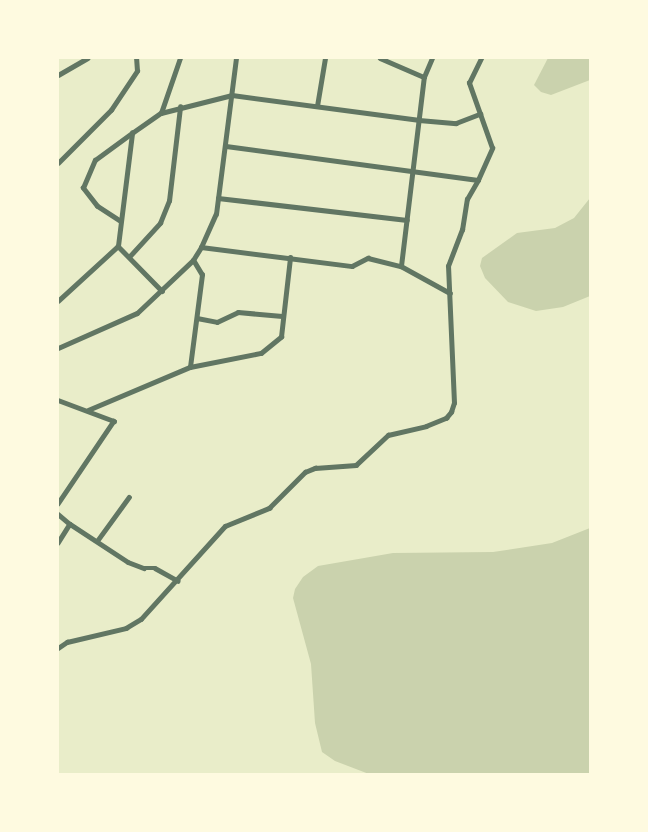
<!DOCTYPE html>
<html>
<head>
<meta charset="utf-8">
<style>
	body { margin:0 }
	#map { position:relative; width:648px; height:832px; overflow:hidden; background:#e9edc9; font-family:"Roboto Serif",serif }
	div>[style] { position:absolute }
	.green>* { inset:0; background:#cad2ad }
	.minor>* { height:4.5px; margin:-2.25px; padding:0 2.25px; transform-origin:2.25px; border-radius:2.25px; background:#617663 }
	.tertiary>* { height:5px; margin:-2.5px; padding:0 2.5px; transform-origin:2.5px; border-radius:2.5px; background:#617663 }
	span { translate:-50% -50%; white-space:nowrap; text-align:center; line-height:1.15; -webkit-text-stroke:4px #fefae0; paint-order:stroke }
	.frame { position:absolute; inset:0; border:59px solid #fefae0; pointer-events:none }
</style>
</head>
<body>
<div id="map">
	<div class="green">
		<i style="clip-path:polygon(548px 58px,590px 58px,590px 80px,551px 95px,541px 92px,534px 85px)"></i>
		<i style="clip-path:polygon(590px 198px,590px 296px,563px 307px,536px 311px,508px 302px,485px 278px,480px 266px,482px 258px,517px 233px,555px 228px,574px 218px)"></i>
		<i style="clip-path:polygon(590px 528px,590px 774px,369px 774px,335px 761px,322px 752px,315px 723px,311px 664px,293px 598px,295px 589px,303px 577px,318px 566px,393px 553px,493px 552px,552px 543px)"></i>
	</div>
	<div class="minor">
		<i style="left:380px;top:58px;width:48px;rotate:23.4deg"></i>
		<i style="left:317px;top:106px;width:49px;rotate:-80.5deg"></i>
		<i style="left:161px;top:113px;width:58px;rotate:-70.9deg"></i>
		<i style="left:226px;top:146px;width:254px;rotate:7.7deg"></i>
		<i style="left:478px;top:180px;width:35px;rotate:-66deg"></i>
		<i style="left:492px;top:148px;width:69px;rotate:-109.5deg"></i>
		<i style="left:469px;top:83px;width:28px;rotate:-64deg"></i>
		<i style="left:58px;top:163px;width:75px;rotate:-45deg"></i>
		<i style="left:111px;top:110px;width:47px;rotate:-56.3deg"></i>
		<i style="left:137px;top:71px;width:13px;rotate:-94deg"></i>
		<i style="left:218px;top:198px;width:190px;rotate:6.6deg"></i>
		<i style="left:120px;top:221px;width:27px;rotate:-147deg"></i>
		<i style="left:97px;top:206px;width:23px;rotate:-128deg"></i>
		<i style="left:83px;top:188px;width:30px;rotate:-67deg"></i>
		<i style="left:95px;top:160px;width:46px;rotate:-36.1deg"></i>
		<i style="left:118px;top:246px;width:63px;rotate:45.6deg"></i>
		<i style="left:201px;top:247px;width:152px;rotate:7.2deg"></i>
		<i style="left:352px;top:266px;width:18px;rotate:-27deg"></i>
		<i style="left:368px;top:258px;width:34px;rotate:14deg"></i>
		<i style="left:401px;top:266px;width:56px;rotate:28.9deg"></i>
		<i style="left:129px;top:257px;width:46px;rotate:-47.6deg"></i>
		<i style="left:160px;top:223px;width:24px;rotate:-68deg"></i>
		<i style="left:169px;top:201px;width:95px;rotate:-83.3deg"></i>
		<i style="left:401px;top:266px;width:190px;rotate:-83.1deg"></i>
		<i style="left:424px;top:77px;width:21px;rotate:-67deg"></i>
		<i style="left:58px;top:301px;width:81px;rotate:-42.5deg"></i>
		<i style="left:118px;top:246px;width:114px;rotate:-82.9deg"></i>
		<i style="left:132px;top:133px;width:35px;rotate:-35deg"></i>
		<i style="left:161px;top:113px;width:73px;rotate:-14.2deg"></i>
		<i style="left:232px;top:95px;width:189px;rotate:7.6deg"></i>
		<i style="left:419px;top:120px;width:37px;rotate:5deg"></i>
		<i style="left:456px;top:123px;width:26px;rotate:-21deg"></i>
		<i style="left:197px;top:318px;width:20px;rotate:11deg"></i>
		<i style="left:217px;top:322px;width:23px;rotate:-25deg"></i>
		<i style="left:238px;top:312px;width:44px;rotate:5.2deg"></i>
		<i style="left:190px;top:367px;width:93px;rotate:-82.6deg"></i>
		<i style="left:202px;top:275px;width:17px;rotate:-121deg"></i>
		<i style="left:58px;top:400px;width:60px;rotate:20.6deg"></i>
		<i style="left:114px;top:421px;width:100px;rotate:124deg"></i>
		<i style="left:88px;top:410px;width:111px;rotate:-22.9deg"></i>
		<i style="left:190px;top:367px;width:72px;rotate:-11.2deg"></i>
		<i style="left:261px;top:353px;width:26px;rotate:-39deg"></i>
		<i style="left:281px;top:337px;width:80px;rotate:-83.5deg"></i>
		<i style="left:58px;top:514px;width:16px;rotate:40deg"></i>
		<i style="left:70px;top:524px;width:22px;rotate:122deg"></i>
		<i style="left:70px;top:524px;width:69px;rotate:33.2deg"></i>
		<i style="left:128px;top:562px;width:17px;rotate:21deg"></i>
		<i style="left:144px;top:568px;width:11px"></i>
		<i style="left:155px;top:568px;width:26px;rotate:29deg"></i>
		<i style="left:97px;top:541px;width:54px;rotate:-54deg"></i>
		<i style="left:58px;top:648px;width:11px;rotate:-34deg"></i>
		<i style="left:67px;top:642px;width:61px;rotate:-13.3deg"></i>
		<i style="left:126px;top:628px;width:17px;rotate:-31deg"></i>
		<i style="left:141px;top:619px;width:125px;rotate:-47.9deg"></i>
		<i style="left:225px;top:526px;width:48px;rotate:-22.2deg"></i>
		<i style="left:269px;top:508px;width:51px;rotate:-45deg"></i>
		<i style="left:305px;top:472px;width:11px;rotate:-22deg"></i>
		<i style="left:315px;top:468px;width:41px;rotate:-4.2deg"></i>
		<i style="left:356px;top:465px;width:44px;rotate:-43.2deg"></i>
		<i style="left:388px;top:435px;width:39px;rotate:-13deg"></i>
		<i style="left:426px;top:426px;width:22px;rotate:-22deg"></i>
		<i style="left:446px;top:418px;width:8px;rotate:-50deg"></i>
		<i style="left:451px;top:412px;width:9px;rotate:-72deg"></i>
		<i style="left:454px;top:403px;width:137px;rotate:-92.5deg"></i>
		<i style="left:448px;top:266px;width:39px;rotate:-69deg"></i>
		<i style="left:462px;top:230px;width:31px;rotate:-81deg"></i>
		<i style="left:467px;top:199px;width:22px;rotate:-60deg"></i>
	</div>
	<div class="tertiary">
		<i style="left:58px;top:75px;width:34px;rotate:-30deg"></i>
		<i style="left:58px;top:348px;width:86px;rotate:-23.9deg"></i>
		<i style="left:137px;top:313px;width:77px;rotate:-43.4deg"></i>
		<i style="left:193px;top:260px;width:15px;rotate:-58deg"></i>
		<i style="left:201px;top:247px;width:36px;rotate:-66deg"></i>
		<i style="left:216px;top:214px;width:157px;rotate:-82.7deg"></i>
	</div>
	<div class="frame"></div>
</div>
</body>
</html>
